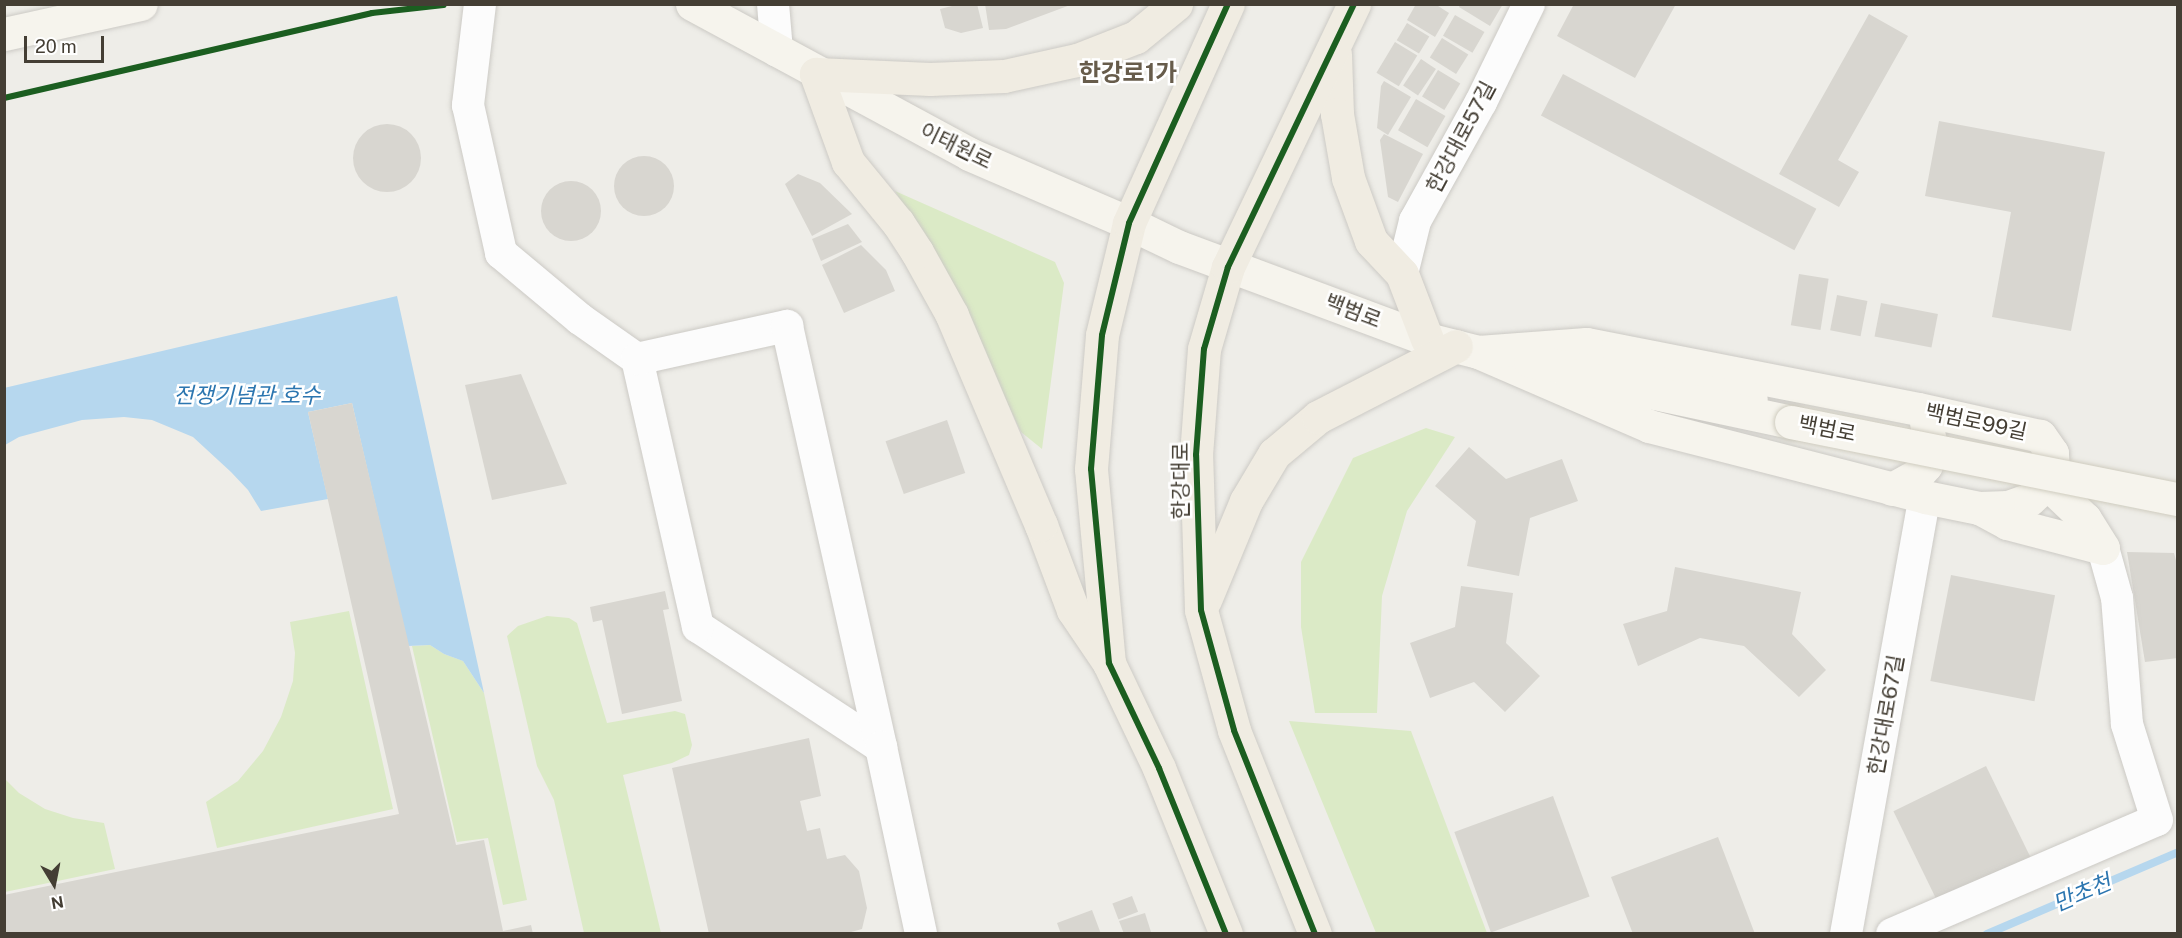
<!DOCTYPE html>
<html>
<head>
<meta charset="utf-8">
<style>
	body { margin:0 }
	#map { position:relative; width:2182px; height:938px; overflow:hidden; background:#eeede8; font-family:"Public Sans","Noto Sans KR",sans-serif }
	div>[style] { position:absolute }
	.green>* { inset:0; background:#dbeac6 }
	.water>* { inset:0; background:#b6d7ee }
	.stream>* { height:8px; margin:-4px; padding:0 4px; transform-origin:4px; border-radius:4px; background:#b6d7ee }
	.building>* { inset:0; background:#d8d6d0; transform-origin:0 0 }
	.round { border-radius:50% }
	.roads { filter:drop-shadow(0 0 2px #cccac5) drop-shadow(0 0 2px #cccac5) }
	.minor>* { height:32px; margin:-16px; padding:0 16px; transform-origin:16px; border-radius:16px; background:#fcfcfc }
	.secondary>* { height:33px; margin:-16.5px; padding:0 16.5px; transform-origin:16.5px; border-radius:16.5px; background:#f6f4ed }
	.primary>* { height:33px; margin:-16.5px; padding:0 16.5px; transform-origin:16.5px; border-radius:16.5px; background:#f0ece2 }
	.bridges { filter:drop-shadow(0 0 2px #cfccbf) drop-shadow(0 0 2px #cfccbf) }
	.secondary-bridge>* { height:33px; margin:-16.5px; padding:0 16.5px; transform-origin:16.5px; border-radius:16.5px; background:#f6f4ed }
	.cycleway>* { height:6px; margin:-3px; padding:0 3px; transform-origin:3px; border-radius:3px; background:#1b5e20 }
	span { translate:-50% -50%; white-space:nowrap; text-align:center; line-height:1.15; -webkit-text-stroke:5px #fff; paint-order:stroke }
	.street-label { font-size:21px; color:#443e34 }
	.water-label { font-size:22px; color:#2c76b0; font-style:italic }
	.quarter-label { font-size:24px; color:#675c4b; font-weight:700 }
	.frame { position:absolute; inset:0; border:6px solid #443e34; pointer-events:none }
	.north { position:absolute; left:24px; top:854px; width:60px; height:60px; -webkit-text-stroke:4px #fff; paint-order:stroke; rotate:170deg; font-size:16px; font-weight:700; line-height:24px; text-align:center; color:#443e34 }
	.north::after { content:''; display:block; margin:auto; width:21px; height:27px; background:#443e34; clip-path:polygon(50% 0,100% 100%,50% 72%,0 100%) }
	.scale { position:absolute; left:24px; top:36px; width:80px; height:27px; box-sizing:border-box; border:3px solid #443e34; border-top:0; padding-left:8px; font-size:18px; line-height:21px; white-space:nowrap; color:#443e34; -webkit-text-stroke:4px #fff; paint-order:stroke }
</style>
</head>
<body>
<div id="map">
	<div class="green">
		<i style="clip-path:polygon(895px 191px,1055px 262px,1064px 283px,1042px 449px,1021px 432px,942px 266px)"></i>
		<i style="clip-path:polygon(1426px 428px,1455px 437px,1407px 511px,1382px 596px,1377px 713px,1315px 713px,1301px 627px,1301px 562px,1353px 458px)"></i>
		<i style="clip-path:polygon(349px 611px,393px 809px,217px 848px,206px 802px,238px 781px,263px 751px,281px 717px,293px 681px,295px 653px,290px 622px)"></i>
		<i style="clip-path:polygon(547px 616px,569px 618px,577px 623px,607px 723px,675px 711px,685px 714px,692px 745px,689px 755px,672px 763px,623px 775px,661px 933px,584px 933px,554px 800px,537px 766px,507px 636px,518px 626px)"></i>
		<i style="clip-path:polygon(430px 645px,444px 654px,463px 661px,484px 693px,527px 900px,503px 905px,488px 838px,457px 842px,412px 646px)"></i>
		<i style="clip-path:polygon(1289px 721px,1411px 731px,1487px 933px,1376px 933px)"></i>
		<i style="clip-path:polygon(5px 779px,19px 793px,45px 809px,73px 818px,104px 823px,115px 869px,5px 892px)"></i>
	</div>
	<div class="water">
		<i style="clip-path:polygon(397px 296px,484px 693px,463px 661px,444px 654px,430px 645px,408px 646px,352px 403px,308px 412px,328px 499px,261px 511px,248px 490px,231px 472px,193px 437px,152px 420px,124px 417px,82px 420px,19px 437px,5px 445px,4px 388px)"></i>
	</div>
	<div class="stream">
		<i style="left:1987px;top:934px;width:208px;rotate:-23.2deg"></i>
	</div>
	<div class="building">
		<i style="clip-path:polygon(960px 4px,977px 4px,983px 28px,961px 33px,945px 28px,940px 9px)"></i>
		<i style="clip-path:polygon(985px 4px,1073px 4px,1006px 29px,989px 30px)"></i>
		<i style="clip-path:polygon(1416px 4px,1435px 4px,1449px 13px,1435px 37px,1407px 20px)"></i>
		<i style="clip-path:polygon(1460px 4px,1503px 4px,1490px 26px,1459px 7px)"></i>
		<i style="clip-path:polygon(1574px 4px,1676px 4px,1635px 78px,1557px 36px)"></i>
		<i style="clip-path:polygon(1869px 14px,1908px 36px,1838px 160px,1859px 172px,1839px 207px,1779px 174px)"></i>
		<i style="left:1455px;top:15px;width:34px;height:24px;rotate:30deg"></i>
		<i style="left:1407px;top:23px;width:26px;height:20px;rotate:31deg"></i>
		<i style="left:1442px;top:38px;width:31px;height:23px;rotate:32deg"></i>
		<i style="left:1395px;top:42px;width:26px;height:36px;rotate:31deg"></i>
		<i style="left:1421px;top:59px;width:18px;height:32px;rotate:34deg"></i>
		<i style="left:1438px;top:70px;width:26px;height:31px;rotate:31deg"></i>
		<i style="left:1563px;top:74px;width:287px;height:47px;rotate:28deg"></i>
		<i style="clip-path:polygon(1384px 81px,1411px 97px,1388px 135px,1377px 128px,1381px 86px)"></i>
		<i style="left:1416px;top:99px;width:34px;height:36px;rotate:30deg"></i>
		<i style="clip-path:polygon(1939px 121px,2105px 152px,2071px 331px,1992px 317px,2011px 212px,1925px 196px)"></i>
		<i class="round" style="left:353px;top:124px;width:68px;height:68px"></i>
		<i style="clip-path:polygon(1384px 134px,1423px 154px,1398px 202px,1388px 197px,1380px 140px)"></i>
		<i class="round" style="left:614px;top:156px;width:60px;height:60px"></i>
		<i style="clip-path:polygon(798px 174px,820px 183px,852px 214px,812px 236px,785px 184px)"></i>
		<i class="round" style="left:541px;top:181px;width:60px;height:60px"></i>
		<i style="clip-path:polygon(848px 224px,862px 242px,821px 261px,812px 239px)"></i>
		<i style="clip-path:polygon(861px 245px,886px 270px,895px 291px,844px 313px,822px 265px)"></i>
		<i style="left:1799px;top:274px;width:30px;height:52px;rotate:9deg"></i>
		<i style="left:1837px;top:295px;width:31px;height:36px;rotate:11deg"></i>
		<i style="left:1881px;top:303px;width:58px;height:34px;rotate:11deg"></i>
		<i style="clip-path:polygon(521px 374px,567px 484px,492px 500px,465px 385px)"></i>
		<i style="clip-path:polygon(352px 403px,456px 845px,484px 840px,503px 931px,531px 925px,533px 934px,4px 934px,4px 895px,399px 814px,308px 412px)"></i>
		<i style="left:947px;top:420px;width:56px;height:65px;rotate:71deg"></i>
		<i style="clip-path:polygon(1469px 447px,1506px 479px,1562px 459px,1578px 501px,1530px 518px,1519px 576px,1467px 566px,1476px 521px,1435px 486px)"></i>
		<i style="clip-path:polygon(2127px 552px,2174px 553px,2178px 568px,2178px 658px,2145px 662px)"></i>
		<i style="clip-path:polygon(1675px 567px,1801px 592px,1792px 634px,1826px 670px,1799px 697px,1744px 646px,1700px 638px,1638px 666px,1623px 624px,1667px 611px)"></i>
		<i style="left:1951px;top:575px;width:106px;height:108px;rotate:11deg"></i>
		<i style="clip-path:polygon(1461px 586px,1513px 593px,1506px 643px,1540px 676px,1505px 712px,1474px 682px,1430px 698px,1410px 643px,1455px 627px)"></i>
		<i style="clip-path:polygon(665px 591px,669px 609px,663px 610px,682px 701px,622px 714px,602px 620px,593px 622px,590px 607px)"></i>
		<i style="clip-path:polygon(809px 738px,821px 796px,800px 801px,807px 831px,820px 828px,827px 859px,845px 855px,859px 871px,867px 908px,862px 929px,844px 934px,709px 934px,672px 768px)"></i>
		<i style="left:1986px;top:766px;width:104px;height:103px;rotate:64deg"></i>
		<i style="left:1553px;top:796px;width:107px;height:105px;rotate:70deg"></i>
		<i style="clip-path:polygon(1718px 837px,1755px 934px,1633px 934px,1611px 877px)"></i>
		<i style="left:1132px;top:896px;width:17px;height:21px;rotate:69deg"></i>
		<i style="clip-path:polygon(1092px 910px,1101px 934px,1061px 934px,1057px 923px)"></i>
		<i style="clip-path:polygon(1145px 913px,1151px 932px,1124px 934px,1119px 921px)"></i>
	</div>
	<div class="roads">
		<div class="minor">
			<i style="left:480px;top:4px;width:102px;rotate:96.8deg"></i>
			<i style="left:468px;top:105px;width:152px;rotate:77.4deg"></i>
			<i style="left:501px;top:253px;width:103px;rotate:39.9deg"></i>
			<i style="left:580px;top:319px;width:70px;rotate:35.1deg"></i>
			<i style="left:773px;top:4px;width:47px;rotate:85.1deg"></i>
			<i style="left:1402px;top:274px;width:55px;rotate:-76.2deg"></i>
			<i style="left:1415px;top:221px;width:136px;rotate:-61deg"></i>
			<i style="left:1481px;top:102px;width:109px;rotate:-63.9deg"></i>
			<i style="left:881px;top:747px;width:219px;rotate:-146.7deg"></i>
			<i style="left:698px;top:627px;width:275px;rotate:-102.8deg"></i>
			<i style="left:637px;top:359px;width:154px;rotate:-12.4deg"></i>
			<i style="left:787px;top:326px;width:431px;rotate:77.4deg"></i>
			<i style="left:881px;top:747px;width:191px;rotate:77.9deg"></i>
			<i style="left:1846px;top:934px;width:444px;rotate:-79.8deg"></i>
			<i style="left:1892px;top:934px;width:288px;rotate:-23.3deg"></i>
			<i style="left:2157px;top:820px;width:101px;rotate:-107.4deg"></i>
			<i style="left:2127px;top:724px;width:126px;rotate:-94.5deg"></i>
			<i style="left:2117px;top:598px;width:52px;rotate:-105.6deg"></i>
		</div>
		<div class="secondary">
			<i style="left:692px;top:4px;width:315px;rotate:28.4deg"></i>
			<i style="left:969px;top:154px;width:174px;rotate:23.3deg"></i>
			<i style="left:1129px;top:223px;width:55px;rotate:25.6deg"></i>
			<i style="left:1179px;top:247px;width:265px;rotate:20.4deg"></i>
			<i style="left:1427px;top:339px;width:53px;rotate:14.3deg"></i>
			<i style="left:1478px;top:352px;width:186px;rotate:23.4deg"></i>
			<i style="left:1649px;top:426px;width:285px;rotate:14.4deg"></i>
			<i style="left:1925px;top:497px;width:55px;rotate:11.5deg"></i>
			<i style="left:1979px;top:508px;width:29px;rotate:-2deg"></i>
			<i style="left:2008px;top:507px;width:23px;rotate:-20deg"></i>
			<i style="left:2030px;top:499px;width:23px;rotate:-43deg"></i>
			<i style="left:2047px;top:483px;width:12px;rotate:-59deg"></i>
			<i style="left:2053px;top:473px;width:20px;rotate:-93deg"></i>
			<i style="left:2052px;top:453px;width:21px;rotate:-125deg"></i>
			<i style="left:2040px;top:436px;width:125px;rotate:-167.5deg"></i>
			<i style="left:1918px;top:409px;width:338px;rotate:-168.9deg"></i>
			<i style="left:1586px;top:344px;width:108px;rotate:175.8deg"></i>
			<i style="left:4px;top:34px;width:140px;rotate:-12.4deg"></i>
			<i style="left:1530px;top:361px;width:224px;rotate:9.8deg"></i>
			<i style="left:1570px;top:375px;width:226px;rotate:12deg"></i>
			<i style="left:2047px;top:483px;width:52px;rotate:43.5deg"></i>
			<i style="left:2085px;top:519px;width:34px;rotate:58deg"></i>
			<i style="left:1892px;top:489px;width:29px;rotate:-29deg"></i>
			<i style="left:1917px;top:475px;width:13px;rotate:-48deg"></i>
			<i style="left:1926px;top:465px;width:20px;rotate:-75deg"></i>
			<i style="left:1931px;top:446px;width:24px;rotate:-102deg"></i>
			<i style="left:1981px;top:509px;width:30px;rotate:28deg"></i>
			<i style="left:2007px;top:523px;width:99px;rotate:14.6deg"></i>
		</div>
		<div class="primary">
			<i style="left:1335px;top:54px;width:60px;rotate:88.1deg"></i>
			<i style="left:1337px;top:114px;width:65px;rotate:80.2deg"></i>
			<i style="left:1348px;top:178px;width:67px;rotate:69.9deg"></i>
			<i style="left:1371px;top:241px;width:45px;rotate:46.8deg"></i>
			<i style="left:1402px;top:274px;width:70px;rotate:69deg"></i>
			<i style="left:1205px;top:600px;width:107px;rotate:-67.5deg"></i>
			<i style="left:1246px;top:501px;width:55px;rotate:-59.2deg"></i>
			<i style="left:1274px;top:454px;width:57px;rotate:-40.1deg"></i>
			<i style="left:1318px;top:417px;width:155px;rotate:-27.2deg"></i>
			<i style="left:1109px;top:663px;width:64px;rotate:-124.2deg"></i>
			<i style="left:1073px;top:610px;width:91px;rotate:-110.6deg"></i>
			<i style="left:1041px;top:525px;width:228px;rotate:-113deg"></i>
			<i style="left:952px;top:315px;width:72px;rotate:-119.1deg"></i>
			<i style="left:917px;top:252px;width:35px;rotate:-123deg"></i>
			<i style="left:898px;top:223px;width:79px;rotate:-129.3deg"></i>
			<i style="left:848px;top:162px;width:94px;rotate:-110deg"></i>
			<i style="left:816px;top:74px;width:114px;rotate:2.5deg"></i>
			<i style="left:930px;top:79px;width:74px;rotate:-2.3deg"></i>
			<i style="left:1004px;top:76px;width:75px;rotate:-12.4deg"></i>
			<i style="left:1077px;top:60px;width:63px;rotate:-21.3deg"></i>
			<i style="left:1136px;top:37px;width:52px;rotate:-39.5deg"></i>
			<i style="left:1226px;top:934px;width:179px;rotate:-112deg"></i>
			<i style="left:1159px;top:768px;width:116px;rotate:-115.5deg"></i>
			<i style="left:1109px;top:663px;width:195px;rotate:-95.3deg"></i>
			<i style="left:1091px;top:469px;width:134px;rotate:-85.3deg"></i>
			<i style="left:1102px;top:335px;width:115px;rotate:-76.4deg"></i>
			<i style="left:1129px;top:223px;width:240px;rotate:-65.7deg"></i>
			<i style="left:1315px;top:934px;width:219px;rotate:-111.7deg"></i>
			<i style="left:1234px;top:730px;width:124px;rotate:-105.4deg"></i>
			<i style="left:1201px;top:610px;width:155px;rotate:-91.8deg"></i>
			<i style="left:1196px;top:455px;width:106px;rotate:-85.7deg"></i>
			<i style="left:1204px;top:349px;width:85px;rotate:-73.7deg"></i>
			<i style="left:1228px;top:267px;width:292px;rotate:-64.4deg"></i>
		</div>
	</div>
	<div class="bridges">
		<div class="secondary-bridge">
			<i style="left:1791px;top:422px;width:395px;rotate:11.3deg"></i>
		</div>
	</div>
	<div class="cycleway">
		<i style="left:4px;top:98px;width:378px;rotate:-13deg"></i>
		<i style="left:372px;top:13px;width:72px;rotate:-6.3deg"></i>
		<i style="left:1226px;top:934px;width:179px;rotate:-112deg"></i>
		<i style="left:1159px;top:768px;width:116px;rotate:-115.5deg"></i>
		<i style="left:1109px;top:663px;width:195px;rotate:-95.3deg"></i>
		<i style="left:1091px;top:469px;width:134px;rotate:-85.3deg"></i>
		<i style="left:1102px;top:335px;width:115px;rotate:-76.4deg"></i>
		<i style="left:1129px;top:223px;width:240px;rotate:-65.7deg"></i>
		<i style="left:1315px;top:934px;width:219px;rotate:-111.7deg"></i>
		<i style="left:1234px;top:730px;width:124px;rotate:-105.4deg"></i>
		<i style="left:1201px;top:610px;width:155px;rotate:-91.8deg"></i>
		<i style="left:1196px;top:455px;width:106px;rotate:-85.7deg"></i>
		<i style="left:1204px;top:349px;width:85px;rotate:-73.7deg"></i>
		<i style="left:1228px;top:267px;width:292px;rotate:-64.4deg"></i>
	</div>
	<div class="street-label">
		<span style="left:1461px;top:137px;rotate:-62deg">한강대로57길</span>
		<span style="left:956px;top:146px;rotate:26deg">이태원로</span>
		<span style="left:1353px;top:311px;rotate:21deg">백범로</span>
		<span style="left:1976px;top:422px;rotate:12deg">백범로99길</span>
		<span style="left:1827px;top:429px;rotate:11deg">백범로</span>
		<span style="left:1181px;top:481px;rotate:-90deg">한강대로</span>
		<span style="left:1886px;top:715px;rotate:-80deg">한강대로67길</span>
	</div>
	<div class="water-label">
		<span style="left:247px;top:396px">전쟁기념관 호수</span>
		<span style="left:2082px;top:893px;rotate:-23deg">만초천</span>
	</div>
	<div class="quarter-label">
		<span style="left:1128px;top:73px">한강로1가</span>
	</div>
	<div class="frame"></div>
	<div class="north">N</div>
	<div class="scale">20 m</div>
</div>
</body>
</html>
